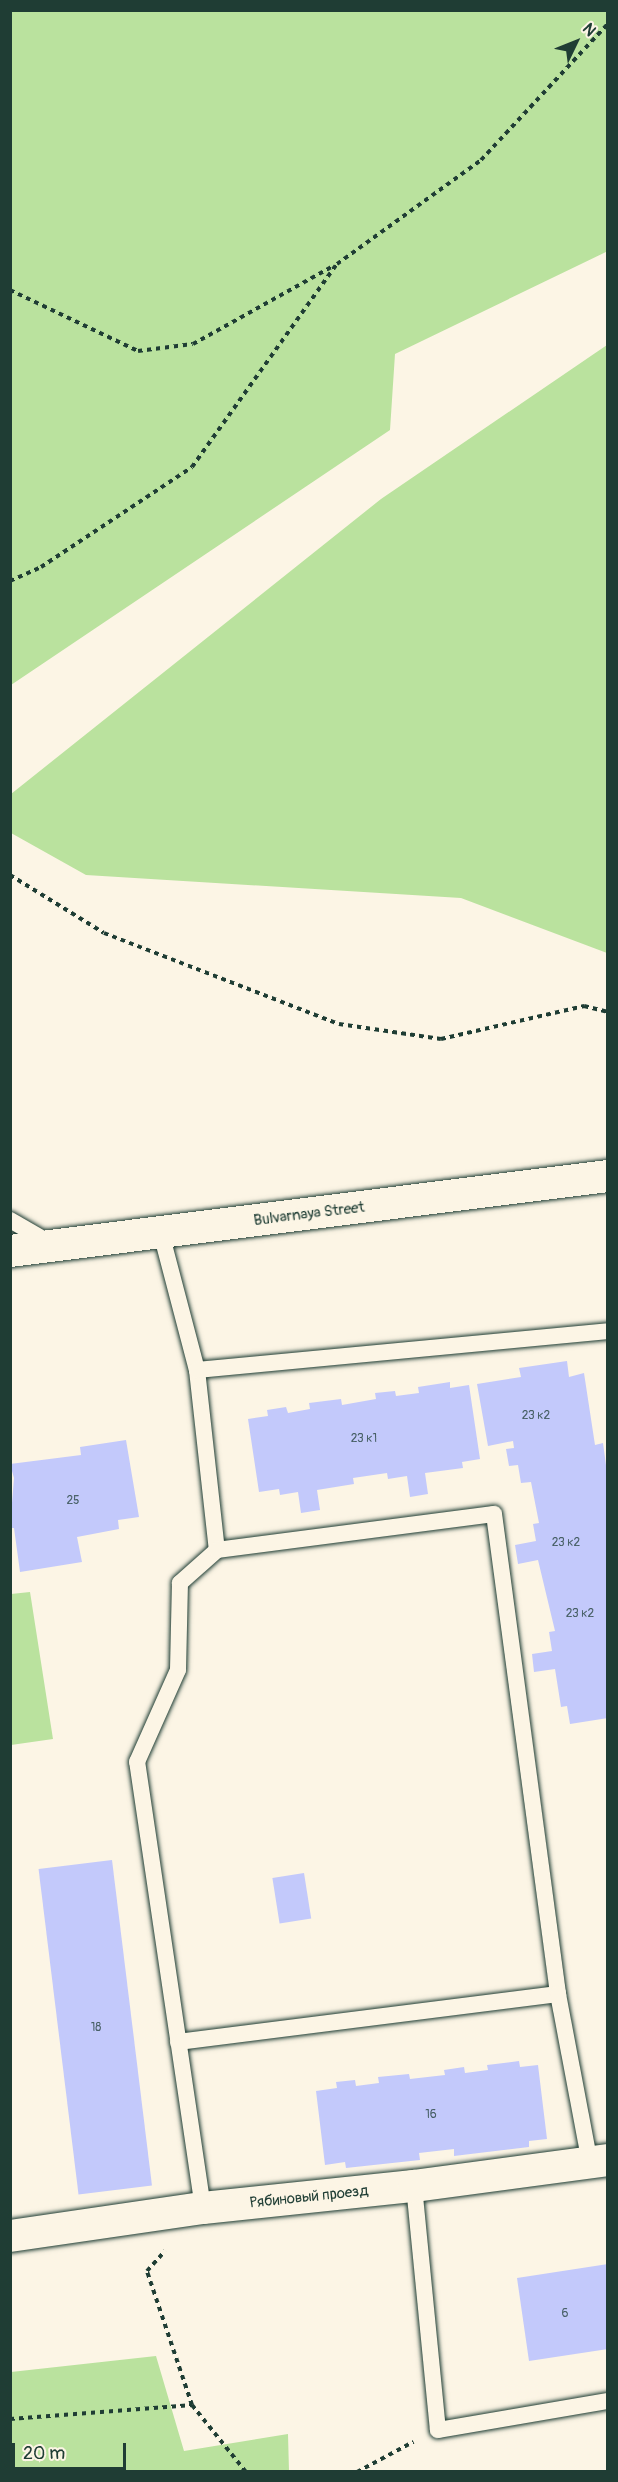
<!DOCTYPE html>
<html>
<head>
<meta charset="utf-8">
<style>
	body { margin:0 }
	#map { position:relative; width:618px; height:2482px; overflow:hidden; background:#fcf5e5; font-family:Pangolin,sans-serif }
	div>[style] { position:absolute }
	.green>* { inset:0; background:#bae29e }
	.building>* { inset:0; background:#c3c9fb; transform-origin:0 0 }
	.path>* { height:4px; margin-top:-2px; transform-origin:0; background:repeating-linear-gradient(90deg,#1f3d34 0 4.5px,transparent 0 9px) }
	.roads { filter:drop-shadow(0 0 2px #1f3d34) drop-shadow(0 0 2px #1f3d34) }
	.lane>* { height:16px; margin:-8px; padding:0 8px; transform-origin:8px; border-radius:8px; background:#fcf5e5 }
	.street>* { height:32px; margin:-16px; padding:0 16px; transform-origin:16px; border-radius:16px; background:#fcf5e5 }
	span { translate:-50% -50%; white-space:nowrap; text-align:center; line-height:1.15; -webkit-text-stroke:6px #fcf5e5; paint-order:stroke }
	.number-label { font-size:12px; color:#486066 }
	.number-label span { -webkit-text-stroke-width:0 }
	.street-label { font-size:15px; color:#1f3d34 }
	.frame { position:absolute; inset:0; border:12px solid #1f3d34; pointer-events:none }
	.north { position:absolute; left:546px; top:12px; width:60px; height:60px; -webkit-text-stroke:4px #fcf5e5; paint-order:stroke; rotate:47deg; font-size:16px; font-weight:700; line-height:24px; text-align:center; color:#1f3d34 }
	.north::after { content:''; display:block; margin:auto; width:21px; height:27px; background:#1f3d34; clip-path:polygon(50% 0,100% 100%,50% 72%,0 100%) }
	.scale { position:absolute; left:12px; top:2443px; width:114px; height:27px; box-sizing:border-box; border:3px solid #1f3d34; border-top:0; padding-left:8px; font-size:18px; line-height:21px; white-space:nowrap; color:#1f3d34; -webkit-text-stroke:4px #fcf5e5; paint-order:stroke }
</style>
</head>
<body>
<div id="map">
	<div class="green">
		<i style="clip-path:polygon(11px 10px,607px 11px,608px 251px,395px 354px,390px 430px,11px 685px)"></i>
		<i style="clip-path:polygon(607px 345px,607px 953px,461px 898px,86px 875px,11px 833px,11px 794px,381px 499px)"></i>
		<i style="clip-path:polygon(30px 1592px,53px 1739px,11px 1745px,11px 1594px)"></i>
		<i style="clip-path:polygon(156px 2356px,184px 2451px,288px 2434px,289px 2471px,11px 2471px,11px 2372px)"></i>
	</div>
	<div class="building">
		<i style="clip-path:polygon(567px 1361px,569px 1377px,584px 1373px,595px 1445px,603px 1443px,608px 1480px,608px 1718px,570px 1724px,567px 1706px,561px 1707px,555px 1669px,534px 1672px,532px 1654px,552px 1651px,549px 1632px,555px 1631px,538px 1560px,518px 1564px,515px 1545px,536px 1541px,533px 1524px,539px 1523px,531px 1482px,521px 1483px,518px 1465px,509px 1466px,506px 1449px,514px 1448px,513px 1441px,488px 1446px,477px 1384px,521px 1377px,519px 1368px)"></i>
		<i style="clip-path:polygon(450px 1382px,450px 1388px,469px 1385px,480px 1459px,462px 1462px,463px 1468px,425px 1473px,428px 1494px,410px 1497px,407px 1476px,388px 1479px,387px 1473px,353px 1478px,354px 1484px,317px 1490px,320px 1510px,301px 1513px,298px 1492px,280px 1495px,279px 1489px,259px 1492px,248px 1419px,268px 1416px,267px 1410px,286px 1407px,288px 1413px,310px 1409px,309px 1403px,341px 1399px,342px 1405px,376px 1399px,375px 1393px,395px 1391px,396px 1396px,419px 1393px,418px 1387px)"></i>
		<i style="clip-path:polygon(126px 1440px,139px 1517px,118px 1520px,119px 1529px,77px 1537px,82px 1562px,20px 1572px,14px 1528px,10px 1528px,14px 1478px,10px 1464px,81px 1455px,80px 1447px)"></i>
		<i style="left:112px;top:1860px;width:328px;height:74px;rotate:83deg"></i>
		<i style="left:304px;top:1873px;width:46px;height:32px;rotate:81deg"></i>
		<i style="clip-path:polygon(519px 2061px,520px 2067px,538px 2065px,547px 2139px,529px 2141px,529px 2147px,454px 2156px,454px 2149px,419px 2153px,420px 2160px,346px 2168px,345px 2162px,325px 2165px,316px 2091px,337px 2088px,336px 2082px,355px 2080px,356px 2086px,379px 2083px,378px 2077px,409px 2074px,410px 2079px,445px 2075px,444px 2070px,464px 2067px,465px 2073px,488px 2070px,487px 2065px)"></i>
		<i style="clip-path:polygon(608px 2264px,608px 2349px,529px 2361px,517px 2278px)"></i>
	</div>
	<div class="path">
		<i style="left:10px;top:290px;width:142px;rotate:25.5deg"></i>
		<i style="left:138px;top:351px;width:55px;rotate:-7.3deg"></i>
		<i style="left:193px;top:344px;width:162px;rotate:-29.1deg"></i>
		<i style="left:10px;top:581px;width:34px;rotate:-24deg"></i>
		<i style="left:41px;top:567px;width:181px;rotate:-33.5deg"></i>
		<i style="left:192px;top:467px;width:249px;rotate:-54.5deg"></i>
		<i style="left:337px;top:264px;width:178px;rotate:-35.8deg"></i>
		<i style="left:481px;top:160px;width:186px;rotate:-47deg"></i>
		<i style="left:10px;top:875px;width:110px;rotate:31.7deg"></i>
		<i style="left:104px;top:933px;width:252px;rotate:21.2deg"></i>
		<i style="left:339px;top:1024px;width:103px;rotate:8.4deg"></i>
		<i style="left:441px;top:1039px;width:147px;rotate:-13deg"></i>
		<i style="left:584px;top:1006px;width:25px;rotate:14deg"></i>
		<i style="left:192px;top:2405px;width:86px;rotate:51.1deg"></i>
		<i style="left:10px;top:2419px;width:183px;rotate:-4.4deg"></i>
		<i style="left:192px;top:2405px;width:141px;rotate:-108.6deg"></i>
		<i style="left:147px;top:2271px;width:27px;rotate:-48deg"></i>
		<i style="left:357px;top:2472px;width:64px;rotate:-28.2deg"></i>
	</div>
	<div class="roads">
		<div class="lane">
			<i style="left:10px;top:1220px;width:46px;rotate:29.9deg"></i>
			<i style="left:161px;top:1233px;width:142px;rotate:75.3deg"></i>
			<i style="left:197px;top:1370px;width:181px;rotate:83.7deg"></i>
			<i style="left:197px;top:1370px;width:413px;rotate:-5.4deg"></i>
			<i style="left:178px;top:2042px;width:383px;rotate:-7.2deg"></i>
			<i style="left:414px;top:2186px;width:245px;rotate:84.4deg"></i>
			<i style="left:438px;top:2430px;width:172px;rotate:-9.7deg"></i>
			<i style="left:203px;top:2208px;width:451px;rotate:-98.4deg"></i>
			<i style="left:137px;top:1762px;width:101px;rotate:-66deg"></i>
			<i style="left:178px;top:1670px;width:87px;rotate:-88.7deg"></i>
			<i style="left:180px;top:1583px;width:50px;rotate:-41.7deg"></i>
			<i style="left:217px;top:1550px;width:279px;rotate:-7.4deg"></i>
			<i style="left:494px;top:1514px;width:484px;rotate:82.4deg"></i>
			<i style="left:558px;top:1994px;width:172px;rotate:79.3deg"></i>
		</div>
		<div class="street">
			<i style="left:10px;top:1251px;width:603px;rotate:-7.15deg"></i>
			<i style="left:10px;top:2236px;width:195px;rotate:-8.3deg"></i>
			<i style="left:203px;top:2208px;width:212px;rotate:-6deg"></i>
			<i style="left:414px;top:2186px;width:196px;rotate:-7.6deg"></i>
		</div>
	</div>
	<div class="number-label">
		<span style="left:536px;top:1416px">23 к2</span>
		<span style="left:364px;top:1439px">23 к1</span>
		<span style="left:73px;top:1501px">25</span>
		<span style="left:566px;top:1543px">23 к2</span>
		<span style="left:580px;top:1614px">23 к2</span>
		<span style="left:96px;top:2028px">18</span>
		<span style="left:431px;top:2115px">16</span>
		<span style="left:565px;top:2314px">6</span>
	</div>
	<div class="street-label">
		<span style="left:309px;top:1214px;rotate:-7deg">Bulvarnaya Street</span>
		<span style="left:309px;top:2197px;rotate:-6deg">Рябиновый проезд</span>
	</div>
	<div class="frame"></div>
	<div class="north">N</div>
	<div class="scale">20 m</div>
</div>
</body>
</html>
